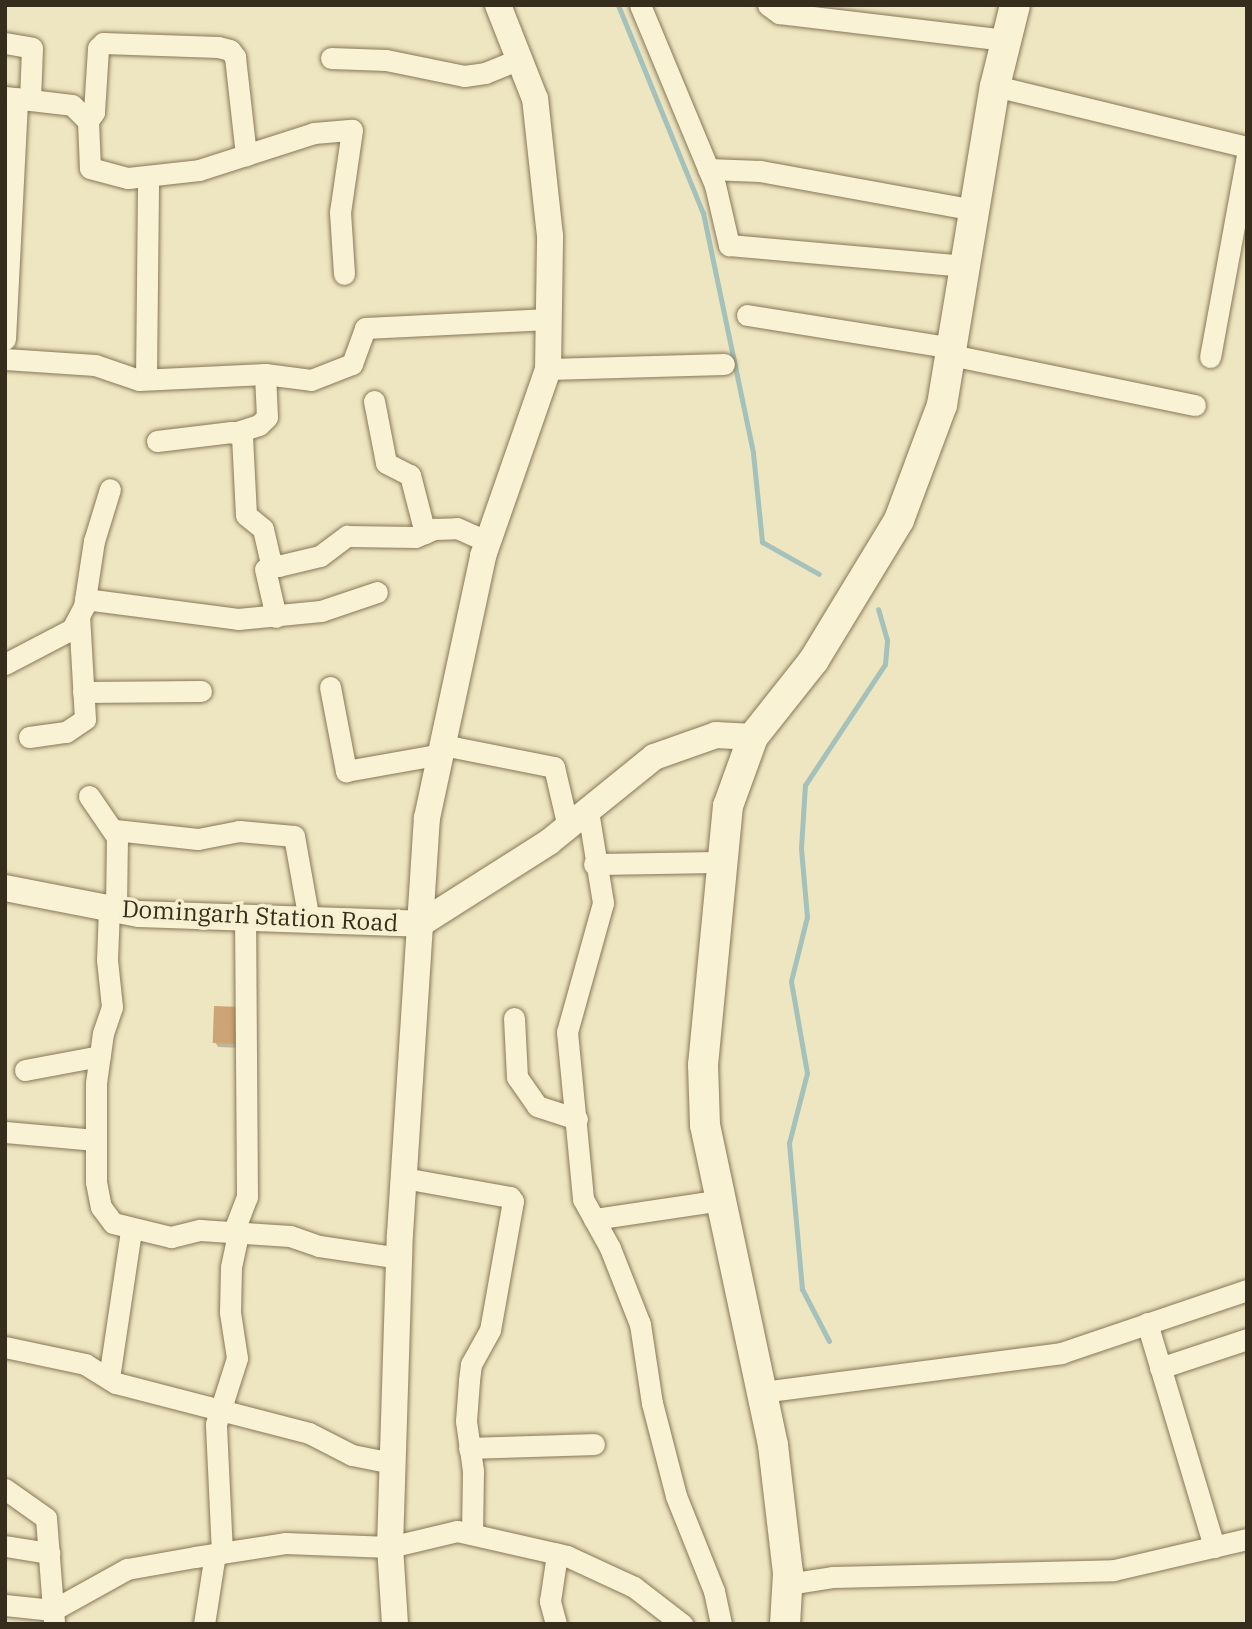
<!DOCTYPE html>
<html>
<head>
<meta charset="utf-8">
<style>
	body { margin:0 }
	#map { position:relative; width:1252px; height:1629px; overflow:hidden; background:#eee6c1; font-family:"IBM Plex Serif",serif }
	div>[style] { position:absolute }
	.shadow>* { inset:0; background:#0003 }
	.stream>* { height:5px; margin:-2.5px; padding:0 2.5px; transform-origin:2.5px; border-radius:2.5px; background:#a4c1bb }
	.building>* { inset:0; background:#cda476; transform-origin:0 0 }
	.roads { filter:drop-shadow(0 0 2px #887758) drop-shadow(0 0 2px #887758) }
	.minor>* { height:21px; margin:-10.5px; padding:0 10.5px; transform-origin:10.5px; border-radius:10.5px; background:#f9f2d4 }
	.tertiary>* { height:26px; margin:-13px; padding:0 13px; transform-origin:13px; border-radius:13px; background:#f9f2d4 }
	.secondary>* { height:30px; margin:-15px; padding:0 15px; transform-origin:15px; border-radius:15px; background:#f9f2d4 }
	span { translate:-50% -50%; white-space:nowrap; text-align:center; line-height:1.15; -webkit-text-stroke:7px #f6efd0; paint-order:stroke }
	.street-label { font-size:24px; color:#372d1d }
	.frame { position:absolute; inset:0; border:7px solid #372d1d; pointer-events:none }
</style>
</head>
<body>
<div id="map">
	<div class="shadow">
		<i style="clip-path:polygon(240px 1008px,243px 1048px,218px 1047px,215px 1042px)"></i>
	</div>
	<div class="stream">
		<i style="left:618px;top:5px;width:225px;rotate:67.8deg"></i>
		<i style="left:703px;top:213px;width:245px;rotate:78.2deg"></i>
		<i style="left:753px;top:453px;width:89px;rotate:84.2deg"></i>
		<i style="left:762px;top:542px;width:65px;rotate:29.3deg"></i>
		<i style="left:829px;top:1341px;width:59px;rotate:-117.4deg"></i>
		<i style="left:802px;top:1289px;width:147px;rotate:-95.1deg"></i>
		<i style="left:789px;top:1143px;width:72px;rotate:-75.6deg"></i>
		<i style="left:807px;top:1073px;width:93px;rotate:-99.9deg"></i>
		<i style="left:791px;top:981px;width:66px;rotate:-76deg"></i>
		<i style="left:807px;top:917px;width:69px;rotate:-95deg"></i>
		<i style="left:801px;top:848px;width:63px;rotate:-86.4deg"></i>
		<i style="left:805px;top:785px;width:145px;rotate:-56.5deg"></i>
		<i style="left:885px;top:664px;width:24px;rotate:-85deg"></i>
		<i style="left:887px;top:640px;width:32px;rotate:-106deg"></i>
	</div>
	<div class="building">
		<i style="left:214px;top:1006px;width:27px;height:37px;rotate:2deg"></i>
	</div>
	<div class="roads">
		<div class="minor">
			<i style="left:640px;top:5px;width:195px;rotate:67.4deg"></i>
			<i style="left:715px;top:185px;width:62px;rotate:76.9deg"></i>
			<i style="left:729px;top:245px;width:237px;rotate:5.1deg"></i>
			<i style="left:768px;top:5px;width:14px;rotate:36deg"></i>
			<i style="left:779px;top:13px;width:230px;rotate:6.8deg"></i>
			<i style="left:5px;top:43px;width:27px;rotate:10deg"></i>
			<i style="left:32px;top:48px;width:52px;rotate:92.2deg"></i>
			<i style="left:331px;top:58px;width:55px;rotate:2.1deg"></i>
			<i style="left:386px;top:60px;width:80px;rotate:11.6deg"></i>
			<i style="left:464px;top:76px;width:21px;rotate:-8deg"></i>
			<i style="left:485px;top:73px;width:38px;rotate:-22deg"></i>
			<i style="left:995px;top:86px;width:259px;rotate:13.6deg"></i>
			<i style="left:5px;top:97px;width:67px;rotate:6.8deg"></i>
			<i style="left:72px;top:105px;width:23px;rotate:45deg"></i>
			<i style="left:88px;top:121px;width:47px;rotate:87.6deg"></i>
			<i style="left:90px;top:168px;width:39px;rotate:15deg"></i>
			<i style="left:128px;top:178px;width:71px;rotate:-6.4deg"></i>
			<i style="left:199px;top:170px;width:121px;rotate:-17.8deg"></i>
			<i style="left:314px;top:133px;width:38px;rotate:-5deg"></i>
			<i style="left:352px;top:130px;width:83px;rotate:98.3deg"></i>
			<i style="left:340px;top:212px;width:62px;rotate:86.3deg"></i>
			<i style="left:88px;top:121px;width:11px;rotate:-56deg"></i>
			<i style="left:94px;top:112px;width:64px;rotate:-86.4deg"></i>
			<i style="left:98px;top:48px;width:7px;rotate:-45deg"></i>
			<i style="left:103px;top:43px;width:115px;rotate:2deg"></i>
			<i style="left:218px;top:47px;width:12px;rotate:14deg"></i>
			<i style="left:230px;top:50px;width:9px;rotate:54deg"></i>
			<i style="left:235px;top:57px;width:99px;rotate:83.6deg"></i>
			<i style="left:708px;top:169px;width:52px;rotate:2.2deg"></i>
			<i style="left:760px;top:171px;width:219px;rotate:10.3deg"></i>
			<i style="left:747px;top:315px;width:208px;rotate:9.1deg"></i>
			<i style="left:5px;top:339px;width:241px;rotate:-87.1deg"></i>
			<i style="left:951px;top:355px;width:249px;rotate:11.6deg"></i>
			<i style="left:1210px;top:357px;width:204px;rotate:-79.6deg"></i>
			<i style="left:5px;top:359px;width:90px;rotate:3.8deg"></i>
			<i style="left:95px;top:365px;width:46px;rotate:18.8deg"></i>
			<i style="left:139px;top:380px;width:126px;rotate:-2.7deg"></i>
			<i style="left:265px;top:374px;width:46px;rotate:7.4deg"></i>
			<i style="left:311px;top:380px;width:44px;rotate:-21.3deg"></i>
			<i style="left:352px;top:364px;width:38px;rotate:-70deg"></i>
			<i style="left:365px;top:328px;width:184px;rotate:-2.8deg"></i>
			<i style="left:548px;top:369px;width:176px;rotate:-1.6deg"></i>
			<i style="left:146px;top:379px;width:203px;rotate:-89.4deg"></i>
			<i style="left:374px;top:401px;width:63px;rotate:79deg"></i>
			<i style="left:386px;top:463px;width:27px;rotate:27deg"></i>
			<i style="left:410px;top:475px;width:60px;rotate:75.5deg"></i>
			<i style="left:237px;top:432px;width:23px;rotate:-18deg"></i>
			<i style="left:259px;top:425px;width:11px;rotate:-45deg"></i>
			<i style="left:267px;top:417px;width:43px;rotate:-92.7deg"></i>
			<i style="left:157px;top:441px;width:75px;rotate:-6.9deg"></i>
			<i style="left:231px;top:432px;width:12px;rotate:20deg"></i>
			<i style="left:242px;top:436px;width:79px;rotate:87.1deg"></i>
			<i style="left:246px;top:515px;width:22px;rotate:39deg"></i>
			<i style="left:263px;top:529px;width:32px;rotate:77deg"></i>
			<i style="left:270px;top:560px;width:10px;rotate:37deg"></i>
			<i style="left:278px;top:566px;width:43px;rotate:-13.4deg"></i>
			<i style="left:320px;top:556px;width:34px;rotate:-37deg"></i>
			<i style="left:347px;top:536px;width:68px;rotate:0.8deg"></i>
			<i style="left:415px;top:537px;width:21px;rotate:-23deg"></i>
			<i style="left:434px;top:529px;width:23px;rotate:-2deg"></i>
			<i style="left:457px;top:528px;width:34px;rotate:24deg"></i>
			<i style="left:265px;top:569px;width:49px;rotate:77.1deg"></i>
			<i style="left:85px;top:599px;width:154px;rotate:7.4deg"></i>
			<i style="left:238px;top:619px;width:83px;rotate:-5.5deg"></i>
			<i style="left:321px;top:611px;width:59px;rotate:-18.7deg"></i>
			<i style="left:5px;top:664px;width:76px;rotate:-27.6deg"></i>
			<i style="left:72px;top:629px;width:26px;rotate:-62deg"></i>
			<i style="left:84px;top:606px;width:66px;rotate:-81.3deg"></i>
			<i style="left:94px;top:541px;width:54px;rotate:-72.9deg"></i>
			<i style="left:330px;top:687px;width:86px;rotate:79.2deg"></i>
			<i style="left:346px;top:771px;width:97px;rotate:-10.1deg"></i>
			<i style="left:83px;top:692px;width:118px;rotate:-0.5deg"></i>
			<i style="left:29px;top:737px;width:37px;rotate:-8deg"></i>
			<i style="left:66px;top:732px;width:23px;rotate:-34deg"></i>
			<i style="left:85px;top:719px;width:103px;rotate:-93.3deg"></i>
			<i style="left:443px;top:745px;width:113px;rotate:11.2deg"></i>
			<i style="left:554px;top:767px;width:62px;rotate:76.9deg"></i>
			<i style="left:89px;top:796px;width:50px;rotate:55.7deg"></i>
			<i style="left:117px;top:837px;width:72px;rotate:90.8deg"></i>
			<i style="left:588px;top:811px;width:93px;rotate:80.7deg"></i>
			<i style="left:603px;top:903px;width:134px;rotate:105.6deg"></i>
			<i style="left:567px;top:1032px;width:168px;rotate:84.5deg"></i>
			<i style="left:583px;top:1199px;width:56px;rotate:61.1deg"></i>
			<i style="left:610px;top:1248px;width:82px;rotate:68.5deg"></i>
			<i style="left:640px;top:1324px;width:80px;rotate:81.4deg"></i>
			<i style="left:652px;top:1403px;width:96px;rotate:75.5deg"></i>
			<i style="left:676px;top:1496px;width:102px;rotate:68.2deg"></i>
			<i style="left:714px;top:1591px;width:34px;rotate:78deg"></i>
			<i style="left:115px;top:830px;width:83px;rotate:6.2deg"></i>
			<i style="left:198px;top:839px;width:42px;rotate:-11deg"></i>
			<i style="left:239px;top:831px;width:55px;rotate:5.2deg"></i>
			<i style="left:294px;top:836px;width:85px;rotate:79.9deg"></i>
			<i style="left:594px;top:864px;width:127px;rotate:-0.9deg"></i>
			<i style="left:109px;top:908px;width:52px;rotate:92.2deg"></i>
			<i style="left:107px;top:960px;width:47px;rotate:83.9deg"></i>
			<i style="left:112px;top:1007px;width:28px;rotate:109deg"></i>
			<i style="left:103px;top:1033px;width:50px;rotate:98deg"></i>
			<i style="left:96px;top:1083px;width:99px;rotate:90deg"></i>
			<i style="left:96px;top:1182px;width:25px;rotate:79deg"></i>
			<i style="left:101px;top:1207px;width:20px;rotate:53deg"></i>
			<i style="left:113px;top:1223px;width:60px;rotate:13.6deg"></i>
			<i style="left:171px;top:1237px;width:30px;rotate:-14deg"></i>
			<i style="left:200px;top:1230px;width:90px;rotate:3.8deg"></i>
			<i style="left:290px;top:1236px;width:31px;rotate:19deg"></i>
			<i style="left:319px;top:1246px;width:81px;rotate:8.5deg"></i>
			<i style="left:514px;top:1018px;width:59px;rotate:87.1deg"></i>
			<i style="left:517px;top:1077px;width:35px;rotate:55deg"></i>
			<i style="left:537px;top:1106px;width:42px;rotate:18deg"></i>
			<i style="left:25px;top:1070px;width:76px;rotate:-10.6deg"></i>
			<i style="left:5px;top:1132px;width:91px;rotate:5deg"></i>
			<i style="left:404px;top:1178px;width:108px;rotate:10.2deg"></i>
			<i style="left:510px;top:1197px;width:5px;rotate:53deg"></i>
			<i style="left:513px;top:1201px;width:131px;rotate:100.1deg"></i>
			<i style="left:490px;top:1330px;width:39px;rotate:119deg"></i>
			<i style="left:471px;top:1364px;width:17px;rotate:97deg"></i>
			<i style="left:469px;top:1381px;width:40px;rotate:94.3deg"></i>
			<i style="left:466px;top:1421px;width:50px;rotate:82deg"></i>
			<i style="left:473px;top:1471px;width:63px;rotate:90.9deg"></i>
			<i style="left:594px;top:1219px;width:128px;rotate:-8.5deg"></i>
			<i style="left:233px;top:1233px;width:39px;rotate:-69deg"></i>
			<i style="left:247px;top:1197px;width:279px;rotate:-90.4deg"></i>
			<i style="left:1147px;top:1323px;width:234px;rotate:73.3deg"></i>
			<i style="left:5px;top:1347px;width:82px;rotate:12deg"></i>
			<i style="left:85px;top:1364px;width:36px;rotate:32deg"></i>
			<i style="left:116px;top:1383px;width:199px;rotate:14.5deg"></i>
			<i style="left:309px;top:1433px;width:48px;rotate:27.1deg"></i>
			<i style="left:352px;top:1455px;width:41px;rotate:11.3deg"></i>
			<i style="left:1160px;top:1368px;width:92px;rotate:-18.4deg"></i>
			<i style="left:109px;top:1378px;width:150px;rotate:-81.5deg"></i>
			<i style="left:762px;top:1392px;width:302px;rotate:-7.4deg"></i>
			<i style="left:1061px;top:1353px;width:196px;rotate:-18.7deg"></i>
			<i style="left:469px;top:1448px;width:125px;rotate:-1.8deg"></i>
			<i style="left:5px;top:1489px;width:50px;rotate:35.3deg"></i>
			<i style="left:46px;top:1518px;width:104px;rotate:85.6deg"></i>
			<i style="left:5px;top:1546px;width:45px;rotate:9deg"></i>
			<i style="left:222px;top:1553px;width:129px;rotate:-92.7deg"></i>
			<i style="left:216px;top:1424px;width:69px;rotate:-72.3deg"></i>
			<i style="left:237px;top:1358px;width:47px;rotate:-98.7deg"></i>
			<i style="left:230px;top:1312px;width:45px;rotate:-88.7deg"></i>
			<i style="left:231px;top:1267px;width:35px;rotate:-78deg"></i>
			<i style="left:788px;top:1584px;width:46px;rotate:-8.8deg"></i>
			<i style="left:833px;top:1577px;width:281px;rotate:-1.4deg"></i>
			<i style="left:1114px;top:1570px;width:137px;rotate:-13.1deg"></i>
			<i style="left:5px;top:1605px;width:48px;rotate:5.9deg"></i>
			<i style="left:53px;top:1610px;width:85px;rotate:-29deg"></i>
			<i style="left:127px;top:1569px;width:69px;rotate:-10deg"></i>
			<i style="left:195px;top:1557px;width:91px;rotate:-8.8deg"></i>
			<i style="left:285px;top:1543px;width:105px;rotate:2.2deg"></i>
			<i style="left:390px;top:1547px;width:69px;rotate:-13.4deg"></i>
			<i style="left:457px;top:1531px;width:113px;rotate:12.8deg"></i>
			<i style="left:567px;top:1556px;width:74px;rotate:24.8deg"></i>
			<i style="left:634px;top:1587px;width:61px;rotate:37.6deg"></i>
			<i style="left:204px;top:1624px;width:71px;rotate:-81.1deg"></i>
			<i style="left:556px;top:1624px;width:24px;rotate:-105deg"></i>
			<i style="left:550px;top:1601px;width:48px;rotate:-81.5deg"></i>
		</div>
		<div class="tertiary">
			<i style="left:5px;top:888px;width:136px;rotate:11deg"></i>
			<i style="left:139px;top:914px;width:281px;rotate:2deg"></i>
			<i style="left:420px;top:924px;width:153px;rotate:-32.4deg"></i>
			<i style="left:549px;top:842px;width:135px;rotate:-39deg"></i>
			<i style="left:654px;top:757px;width:66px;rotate:-19.5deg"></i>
			<i style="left:716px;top:735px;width:37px;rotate:3deg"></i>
			<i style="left:395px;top:1624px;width:77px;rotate:-93.7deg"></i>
			<i style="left:390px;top:1547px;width:313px;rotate:-88.2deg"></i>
			<i style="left:400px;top:1234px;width:417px;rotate:-86.3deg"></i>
			<i style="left:427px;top:818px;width:268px;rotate:-77.9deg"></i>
			<i style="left:483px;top:556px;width:198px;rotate:-70.8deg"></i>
			<i style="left:548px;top:369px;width:133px;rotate:-89.1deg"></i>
			<i style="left:550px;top:236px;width:138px;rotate:-96.2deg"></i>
			<i style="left:535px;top:99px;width:101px;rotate:-111.5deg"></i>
		</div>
		<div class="secondary">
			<i style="left:785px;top:1624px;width:51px;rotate:-86.6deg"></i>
			<i style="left:788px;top:1573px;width:129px;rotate:-96.7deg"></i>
			<i style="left:773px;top:1445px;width:327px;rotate:-102deg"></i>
			<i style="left:705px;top:1125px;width:60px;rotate:-91.9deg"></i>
			<i style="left:703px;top:1065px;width:260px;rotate:-84.5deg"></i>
			<i style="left:728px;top:806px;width:73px;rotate:-70.1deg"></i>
			<i style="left:753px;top:737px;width:98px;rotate:-51.6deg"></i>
			<i style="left:814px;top:660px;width:164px;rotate:-58.7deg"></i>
			<i style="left:899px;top:520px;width:123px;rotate:-69.5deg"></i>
			<i style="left:942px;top:405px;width:323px;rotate:-80.6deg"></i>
			<i style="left:995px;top:86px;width:83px;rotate:-76.1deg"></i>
		</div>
	</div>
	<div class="street-label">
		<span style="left:260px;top:916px;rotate:3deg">Domingarh Station Road</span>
	</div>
	<div class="frame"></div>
</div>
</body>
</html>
